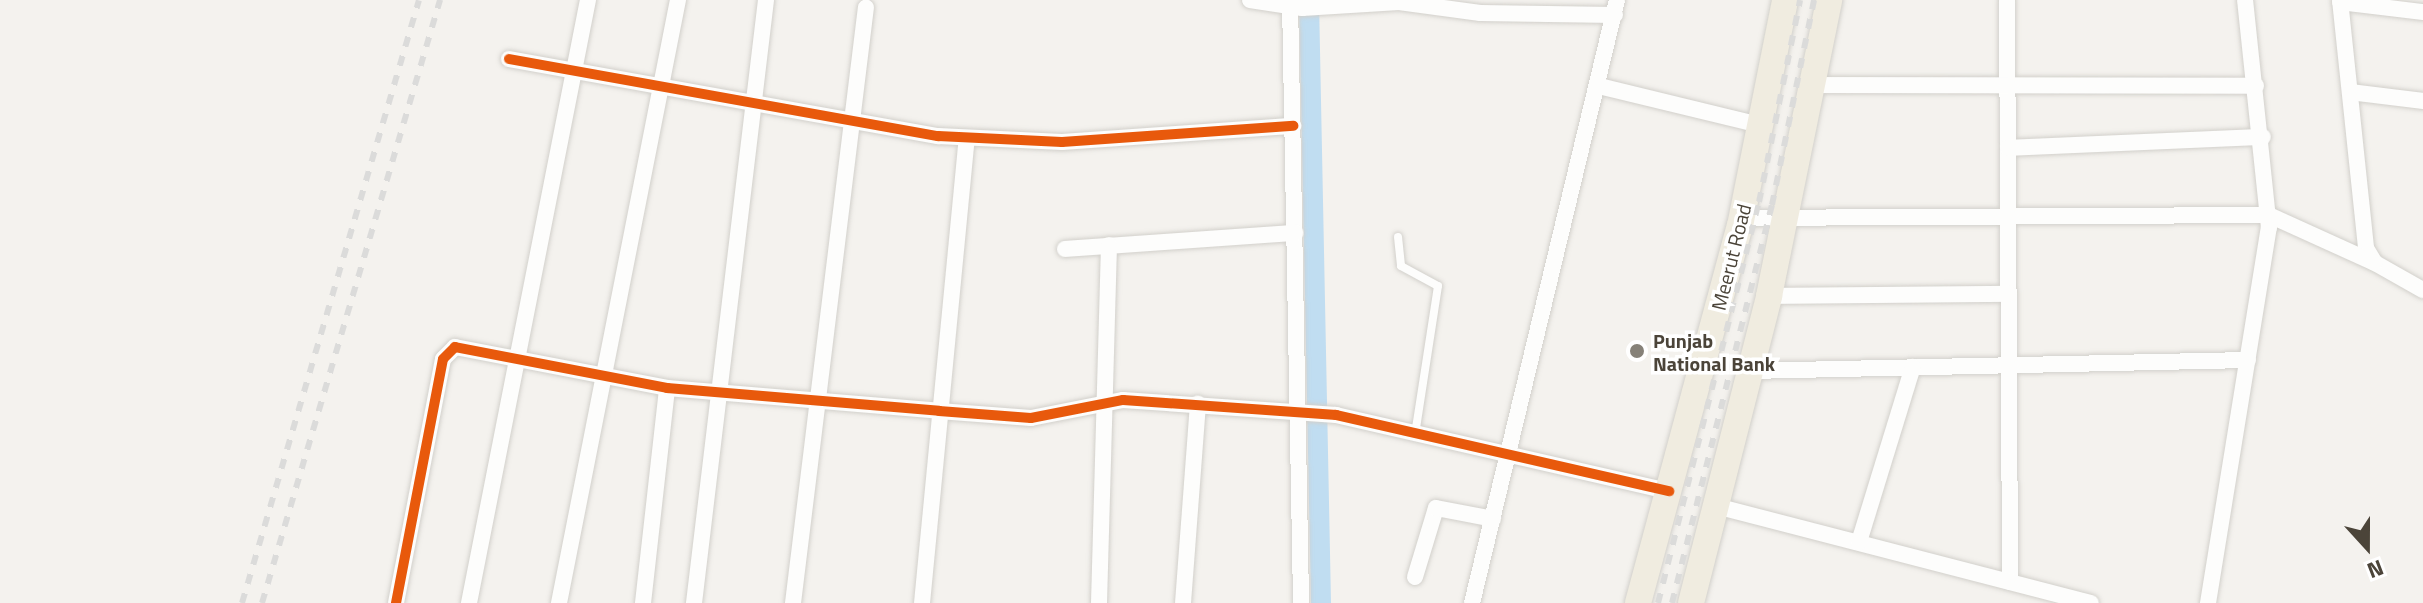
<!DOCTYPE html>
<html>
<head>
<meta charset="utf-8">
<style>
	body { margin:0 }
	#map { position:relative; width:2423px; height:603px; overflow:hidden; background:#f4f2ee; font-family:"Titillium Web",sans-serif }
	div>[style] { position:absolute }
	.canal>* { height:20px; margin:-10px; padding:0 10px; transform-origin:10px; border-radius:10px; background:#c0ddf1 }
	.roads { filter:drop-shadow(0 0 2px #d2d0cb) drop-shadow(0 0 2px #d2d0cb) }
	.service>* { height:8px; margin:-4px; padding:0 4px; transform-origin:4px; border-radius:4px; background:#fdfdfc }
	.minor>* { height:16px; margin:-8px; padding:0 8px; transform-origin:8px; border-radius:8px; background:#fdfdfc }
	.trunk>* { height:26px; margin:-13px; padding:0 13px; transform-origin:13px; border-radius:13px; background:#f0ece0 }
	.rail>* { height:6px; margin-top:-3px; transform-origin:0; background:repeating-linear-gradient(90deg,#dbdbda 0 10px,transparent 0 20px) }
	.cycleway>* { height:10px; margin:-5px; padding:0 5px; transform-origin:5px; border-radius:5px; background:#e8590c }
	.dots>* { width:22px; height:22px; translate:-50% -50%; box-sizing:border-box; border:4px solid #fff; border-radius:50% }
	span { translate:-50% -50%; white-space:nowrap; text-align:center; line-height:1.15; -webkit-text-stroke:7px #fff; paint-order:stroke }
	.street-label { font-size:20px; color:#4b4439 }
	.poi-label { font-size:20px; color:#4b4439; font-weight:700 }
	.left { translate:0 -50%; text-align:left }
	.north { position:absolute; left:2327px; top:507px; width:80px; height:80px; -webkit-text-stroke:6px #fff; paint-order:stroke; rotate:159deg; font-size:22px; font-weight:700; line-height:32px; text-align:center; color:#4b4439 }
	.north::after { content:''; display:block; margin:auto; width:28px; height:36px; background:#4b4439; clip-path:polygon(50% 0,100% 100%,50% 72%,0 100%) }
</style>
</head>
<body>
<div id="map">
	<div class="canal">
		<i style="left:1309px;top:0;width:603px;rotate:88.86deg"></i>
	</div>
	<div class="roads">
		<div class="service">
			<i style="left:1398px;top:237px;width:29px;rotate:84deg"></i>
			<i style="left:1401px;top:266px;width:42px;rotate:28.4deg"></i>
			<i style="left:1438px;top:286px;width:144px;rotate:98.8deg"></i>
		</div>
		<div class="minor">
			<i style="left:1250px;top:0;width:53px;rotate:8.7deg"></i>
			<i style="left:1302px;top:8px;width:97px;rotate:-3.5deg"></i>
			<i style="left:1399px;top:2px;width:82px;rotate:7.7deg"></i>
			<i style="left:1480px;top:13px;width:135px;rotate:0.8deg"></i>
			<i style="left:1290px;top:0;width:603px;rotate:88.95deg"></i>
			<i style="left:2007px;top:0;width:582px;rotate:89.7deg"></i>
			<i style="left:2340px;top:0;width:249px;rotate:84deg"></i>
			<i style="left:2366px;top:248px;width:17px;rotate:59deg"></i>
			<i style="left:2375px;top:263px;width:55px;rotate:29.4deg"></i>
			<i style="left:2340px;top:2px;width:84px;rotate:6.9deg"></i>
			<i style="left:509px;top:59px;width:436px;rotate:10.2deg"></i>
			<i style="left:938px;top:136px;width:124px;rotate:2.8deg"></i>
			<i style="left:1062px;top:142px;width:232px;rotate:-4deg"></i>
			<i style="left:1811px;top:85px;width:445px;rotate:0.1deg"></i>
			<i style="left:1599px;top:86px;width:166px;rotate:13.6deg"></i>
			<i style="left:2350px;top:92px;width:74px;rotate:7deg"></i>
			<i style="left:2008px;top:148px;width:255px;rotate:-2.5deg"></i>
			<i style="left:1742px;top:218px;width:527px;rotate:-0.33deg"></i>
			<i style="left:2269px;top:215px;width:116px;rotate:24.4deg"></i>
			<i style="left:1065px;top:249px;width:231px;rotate:-4deg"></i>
			<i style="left:1769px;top:296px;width:239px;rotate:-0.5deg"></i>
			<i style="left:1748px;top:371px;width:500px;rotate:-1.26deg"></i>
			<i style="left:1716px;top:506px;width:387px;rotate:14.5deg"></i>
			<i style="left:1859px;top:542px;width:183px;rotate:-72.9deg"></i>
			<i style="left:1415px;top:577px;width:72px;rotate:-73.1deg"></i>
			<i style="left:1436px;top:508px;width:58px;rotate:10.9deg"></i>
			<i style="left:396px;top:603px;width:248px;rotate:-79.1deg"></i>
			<i style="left:443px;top:359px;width:17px;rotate:-45deg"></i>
			<i style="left:455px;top:347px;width:216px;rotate:10.9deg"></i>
			<i style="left:667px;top:388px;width:273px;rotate:4.8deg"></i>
			<i style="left:939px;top:411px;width:92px;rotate:4.4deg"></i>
			<i style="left:1031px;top:418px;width:94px;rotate:-11.1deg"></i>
			<i style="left:1123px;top:400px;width:214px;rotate:4deg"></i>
			<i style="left:1336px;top:415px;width:342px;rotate:12.9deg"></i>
			<i style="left:469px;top:603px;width:615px;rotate:-78.84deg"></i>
			<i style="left:559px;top:603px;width:615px;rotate:-78.84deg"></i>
			<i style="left:643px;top:603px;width:216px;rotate:-83.6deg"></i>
			<i style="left:694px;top:603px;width:607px;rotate:-83.19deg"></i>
			<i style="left:793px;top:603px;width:600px;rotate:-83.02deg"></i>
			<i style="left:922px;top:603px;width:467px;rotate:-84.5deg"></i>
			<i style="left:1099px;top:603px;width:358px;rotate:-88.4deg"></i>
			<i style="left:1183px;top:603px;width:200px;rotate:-85.7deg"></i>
			<i style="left:1472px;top:603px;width:620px;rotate:-76.48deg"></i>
			<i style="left:2208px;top:603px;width:380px;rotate:-80.8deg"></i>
			<i style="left:2269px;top:228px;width:229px;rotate:-96deg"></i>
		</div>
		<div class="trunk">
			<i style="left:1638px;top:603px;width:391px;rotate:-74.9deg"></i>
			<i style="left:1740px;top:226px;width:230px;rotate:-78.7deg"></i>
			<i style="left:1691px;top:603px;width:317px;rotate:-75.7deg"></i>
			<i style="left:1769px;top:296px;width:302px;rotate:-78.5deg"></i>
		</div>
	</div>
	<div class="rail">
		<i style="left:242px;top:603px;width:628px;rotate:-73.64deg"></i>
		<i style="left:262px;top:603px;width:629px;rotate:-73.55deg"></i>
		<i style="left:1658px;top:603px;width:414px;rotate:-75.9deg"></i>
		<i style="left:1759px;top:202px;width:206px;rotate:-78.5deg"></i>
		<i style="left:1672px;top:603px;width:410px;rotate:-75.9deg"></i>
		<i style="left:1772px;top:205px;width:209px;rotate:-78.4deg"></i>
	</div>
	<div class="cycleway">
		<i style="left:509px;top:59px;width:436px;rotate:10.2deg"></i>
		<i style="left:938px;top:136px;width:124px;rotate:2.8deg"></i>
		<i style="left:1062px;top:142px;width:232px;rotate:-4deg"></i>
		<i style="left:396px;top:603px;width:248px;rotate:-79.1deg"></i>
		<i style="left:443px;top:359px;width:17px;rotate:-45deg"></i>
		<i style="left:455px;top:347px;width:216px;rotate:10.9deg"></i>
		<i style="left:667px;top:388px;width:273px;rotate:4.8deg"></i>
		<i style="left:939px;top:411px;width:92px;rotate:4.4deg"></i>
		<i style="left:1031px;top:418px;width:94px;rotate:-11.1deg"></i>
		<i style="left:1123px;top:400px;width:214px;rotate:4deg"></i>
		<i style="left:1336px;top:415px;width:342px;rotate:12.9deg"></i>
	</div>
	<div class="dots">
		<i style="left:1637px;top:351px;background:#868178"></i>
	</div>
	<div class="street-label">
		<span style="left:1731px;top:257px;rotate:-76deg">Meerut Road</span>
	</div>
	<div class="poi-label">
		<span class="left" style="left:1653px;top:352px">Punjab<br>National Bank</span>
	</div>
	<div class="north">N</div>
</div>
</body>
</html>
